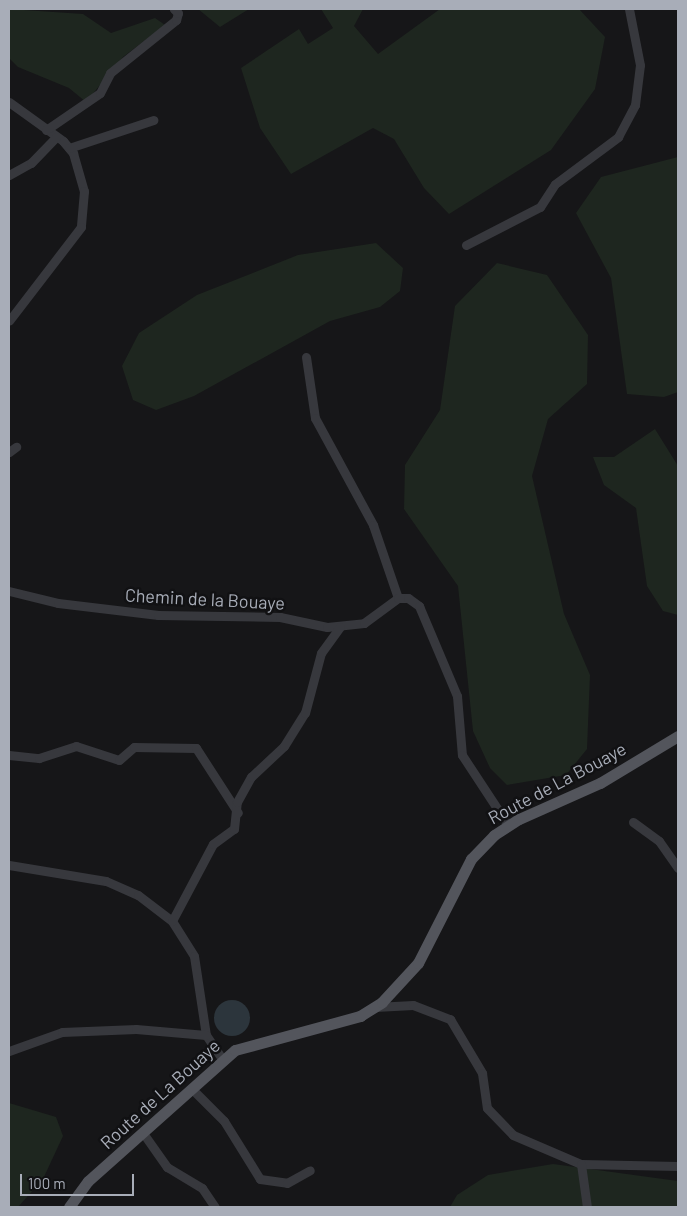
<!DOCTYPE html>
<html>
<head>
<meta charset="utf-8">
<style>
	body { margin:0 }
	#map { position:relative; width:687px; height:1216px; overflow:hidden; background:#161618; font-family:Barlow,sans-serif }
	div>[style] { position:absolute }
	.green>* { inset:0; background:#1e261f }
	.water>* { inset:0; background:#2c353c }
	.round { border-radius:50% }
	.minor>* { height:9px; margin:-4.5px; padding:0 4.5px; transform-origin:4.5px; border-radius:4.5px; background:#37383d }
	.major>* { height:11px; margin:-5.5px; padding:0 5.5px; transform-origin:5.5px; border-radius:5.5px; background:#53555c }
	span { translate:-50% -50%; white-space:nowrap; text-align:center; line-height:1.15; -webkit-text-stroke:5px #111113; paint-order:stroke }
	.street-label { font-size:18px; color:#a8adb8 }
	.frame { position:absolute; inset:0; border:10px solid #a8adb8; pointer-events:none }
	.scale { position:absolute; left:20px; top:1174px; width:114px; height:22px; box-sizing:border-box; border:2px solid #a8adb8; border-top:0; padding-left:6px; font-size:15px; line-height:18px; white-space:nowrap; color:#a8adb8; -webkit-text-stroke:4px #111113; paint-order:stroke }
</style>
</head>
<body>
<div id="map">
	<div class="green">
		<i style="clip-path:polygon(9px 9px,83px 14px,111px 33px,155px 18px,165px 25px,123px 57px,86px 102px,69px 88px,18px 67px,9px 58px)"></i>
		<i style="clip-path:polygon(198px 9px,249px 9px,220px 27px)"></i>
		<i style="clip-path:polygon(321px 9px,363px 9px,354px 26px,378px 54px,440px 9px,579px 9px,605px 37px,595px 89px,551px 150px,449px 214px,424px 188px,394px 139px,373px 128px,291px 174px,260px 128px,241px 68px,299px 29px,308px 44px,333px 28px)"></i>
		<i style="clip-path:polygon(678px 157px,678px 392px,664px 397px,627px 394px,611px 278px,576px 213px,601px 177px)"></i>
		<i style="clip-path:polygon(376px 243px,403px 268px,400px 291px,380px 307px,330px 321px,194px 396px,156px 410px,133px 400px,122px 366px,139px 333px,197px 295px,298px 255px)"></i>
		<i style="clip-path:polygon(497px 263px,547px 275px,588px 335px,587px 384px,548px 419px,532px 476px,564px 614px,590px 675px,587px 749px,566px 775px,507px 785px,490px 768px,473px 731px,458px 586px,404px 509px,405px 465px,440px 410px,455px 306px)"></i>
		<i style="clip-path:polygon(655px 429px,678px 466px,678px 615px,663px 611px,647px 586px,636px 508px,604px 485px,593px 457px,614px 457px)"></i>
		<i style="clip-path:polygon(9px 1103px,56px 1117px,63px 1136px,43px 1179px,18px 1207px,9px 1207px)"></i>
		<i style="clip-path:polygon(553px 1164px,678px 1181px,678px 1207px,450px 1207px,457px 1195px,488px 1175px)"></i>
	</div>
	<div class="water">
		<i class="round" style="left:214px;top:1000px;width:36px;height:36px"></i>
	</div>
	<div class="minor">
		<i style="left:9px;top:102px;width:67px;rotate:35.8deg"></i>
		<i style="left:63px;top:141px;width:16px;rotate:50deg"></i>
		<i style="left:73px;top:153px;width:40px;rotate:74deg"></i>
		<i style="left:84px;top:191px;width:36px;rotate:95deg"></i>
		<i style="left:81px;top:227px;width:118px;rotate:127.5deg"></i>
		<i style="left:46px;top:130px;width:65px;rotate:-34.4deg"></i>
		<i style="left:100px;top:93px;width:22px;rotate:-63deg"></i>
		<i style="left:110px;top:73px;width:85px;rotate:-38.8deg"></i>
		<i style="left:176px;top:20px;width:7px;rotate:-74deg"></i>
		<i style="left:178px;top:13px;width:6px;rotate:-135deg"></i>
		<i style="left:69px;top:148px;width:89px;rotate:-18.4deg"></i>
		<i style="left:9px;top:175px;width:25px;rotate:-29deg"></i>
		<i style="left:31px;top:163px;width:36px;rotate:-46deg"></i>
		<i style="left:466px;top:245px;width:83px;rotate:-27.2deg"></i>
		<i style="left:540px;top:207px;width:27px;rotate:-57deg"></i>
		<i style="left:555px;top:184px;width:79px;rotate:-36.7deg"></i>
		<i style="left:618px;top:137px;width:36px;rotate:-62deg"></i>
		<i style="left:635px;top:105px;width:40px;rotate:-82.9deg"></i>
		<i style="left:640px;top:65px;width:57px;rotate:-101.1deg"></i>
		<i style="left:306px;top:357px;width:62px;rotate:81.6deg"></i>
		<i style="left:315px;top:418px;width:122px;rotate:61.5deg"></i>
		<i style="left:373px;top:525px;width:77px;rotate:71.1deg"></i>
		<i style="left:9px;top:452px;width:9px;rotate:-36deg"></i>
		<i style="left:9px;top:591px;width:50px;rotate:13.8deg"></i>
		<i style="left:58px;top:603px;width:101px;rotate:6.8deg"></i>
		<i style="left:158px;top:615px;width:122px;rotate:0.9deg"></i>
		<i style="left:280px;top:617px;width:48px;rotate:12deg"></i>
		<i style="left:327px;top:627px;width:37px;rotate:-6deg"></i>
		<i style="left:364px;top:623px;width:42px;rotate:-36.3deg"></i>
		<i style="left:398px;top:598px;width:10px"></i>
		<i style="left:408px;top:598px;width:14px;rotate:36deg"></i>
		<i style="left:419px;top:606px;width:98px;rotate:67.1deg"></i>
		<i style="left:457px;top:696px;width:59px;rotate:85.2deg"></i>
		<i style="left:462px;top:755px;width:84px;rotate:56.7deg"></i>
		<i style="left:9px;top:755px;width:30px;rotate:6deg"></i>
		<i style="left:39px;top:758px;width:39px;rotate:-18deg"></i>
		<i style="left:76px;top:746px;width:45px;rotate:18deg"></i>
		<i style="left:119px;top:760px;width:20px;rotate:-41deg"></i>
		<i style="left:134px;top:747px;width:62px;rotate:0.9deg"></i>
		<i style="left:196px;top:748px;width:77px;rotate:57.1deg"></i>
		<i style="left:633px;top:822px;width:32px;rotate:36deg"></i>
		<i style="left:659px;top:841px;width:33px;rotate:55deg"></i>
		<i style="left:9px;top:865px;width:98px;rotate:9.4deg"></i>
		<i style="left:106px;top:881px;width:35px;rotate:24deg"></i>
		<i style="left:138px;top:895px;width:43px;rotate:37.4deg"></i>
		<i style="left:172px;top:921px;width:41px;rotate:57.8deg"></i>
		<i style="left:194px;top:956px;width:80px;rotate:81.4deg"></i>
		<i style="left:206px;top:1035px;width:29px;rotate:56deg"></i>
		<i style="left:172px;top:921px;width:87px;rotate:-62deg"></i>
		<i style="left:213px;top:844px;width:26px;rotate:-36deg"></i>
		<i style="left:234px;top:829px;width:27px;rotate:-84deg"></i>
		<i style="left:237px;top:802px;width:29px;rotate:-61deg"></i>
		<i style="left:251px;top:777px;width:45px;rotate:-43.2deg"></i>
		<i style="left:284px;top:746px;width:39px;rotate:-58deg"></i>
		<i style="left:305px;top:713px;width:62px;rotate:-75.1deg"></i>
		<i style="left:321px;top:653px;width:32px;rotate:-54deg"></i>
		<i style="left:375px;top:1007px;width:38px;rotate:-3deg"></i>
		<i style="left:413px;top:1005px;width:40px;rotate:21deg"></i>
		<i style="left:450px;top:1019px;width:63px;rotate:59.3deg"></i>
		<i style="left:482px;top:1073px;width:35px;rotate:82deg"></i>
		<i style="left:487px;top:1108px;width:37px;rotate:46deg"></i>
		<i style="left:513px;top:1135px;width:74px;rotate:23.1deg"></i>
		<i style="left:581px;top:1164px;width:97px;rotate:1.2deg"></i>
		<i style="left:9px;top:1051px;width:56px;rotate:-19.7deg"></i>
		<i style="left:62px;top:1032px;width:74px;rotate:-2.3deg"></i>
		<i style="left:136px;top:1029px;width:70px;rotate:4.9deg"></i>
		<i style="left:193px;top:1090px;width:44px;rotate:45deg"></i>
		<i style="left:224px;top:1121px;width:68px;rotate:58.2deg"></i>
		<i style="left:260px;top:1179px;width:27px;rotate:8deg"></i>
		<i style="left:287px;top:1183px;width:26px;rotate:-29deg"></i>
		<i style="left:143px;top:1133px;width:42px;rotate:54.8deg"></i>
		<i style="left:167px;top:1167px;width:41px;rotate:31deg"></i>
		<i style="left:202px;top:1188px;width:23px;rotate:56deg"></i>
		<i style="left:581px;top:1164px;width:43px;rotate:82.1deg"></i>
	</div>
	<div class="major">
		<i style="left:69px;top:1207px;width:32px;rotate:-54deg"></i>
		<i style="left:88px;top:1181px;width:197px;rotate:-41.7deg"></i>
		<i style="left:235px;top:1050px;width:130px;rotate:-15.2deg"></i>
		<i style="left:360px;top:1016px;width:26px;rotate:-32deg"></i>
		<i style="left:382px;top:1002px;width:53px;rotate:-47.3deg"></i>
		<i style="left:418px;top:963px;width:117px;rotate:-63deg"></i>
		<i style="left:471px;top:859px;width:33px;rotate:-46deg"></i>
		<i style="left:494px;top:835px;width:30px;rotate:-33deg"></i>
		<i style="left:519px;top:819px;width:89px;rotate:-24deg"></i>
		<i style="left:600px;top:783px;width:91px;rotate:-31.1deg"></i>
	</div>
	<div class="street-label">
		<span style="left:205px;top:599px;rotate:3deg">Chemin de la Bouaye</span>
		<span style="left:557px;top:783px;rotate:-28deg">Route de La Bouaye</span>
		<span style="left:160px;top:1094px;rotate:-42deg">Route de La Bouaye</span>
	</div>
	<div class="frame"></div>
	<div class="scale">100 m</div>
</div>
</body>
</html>
